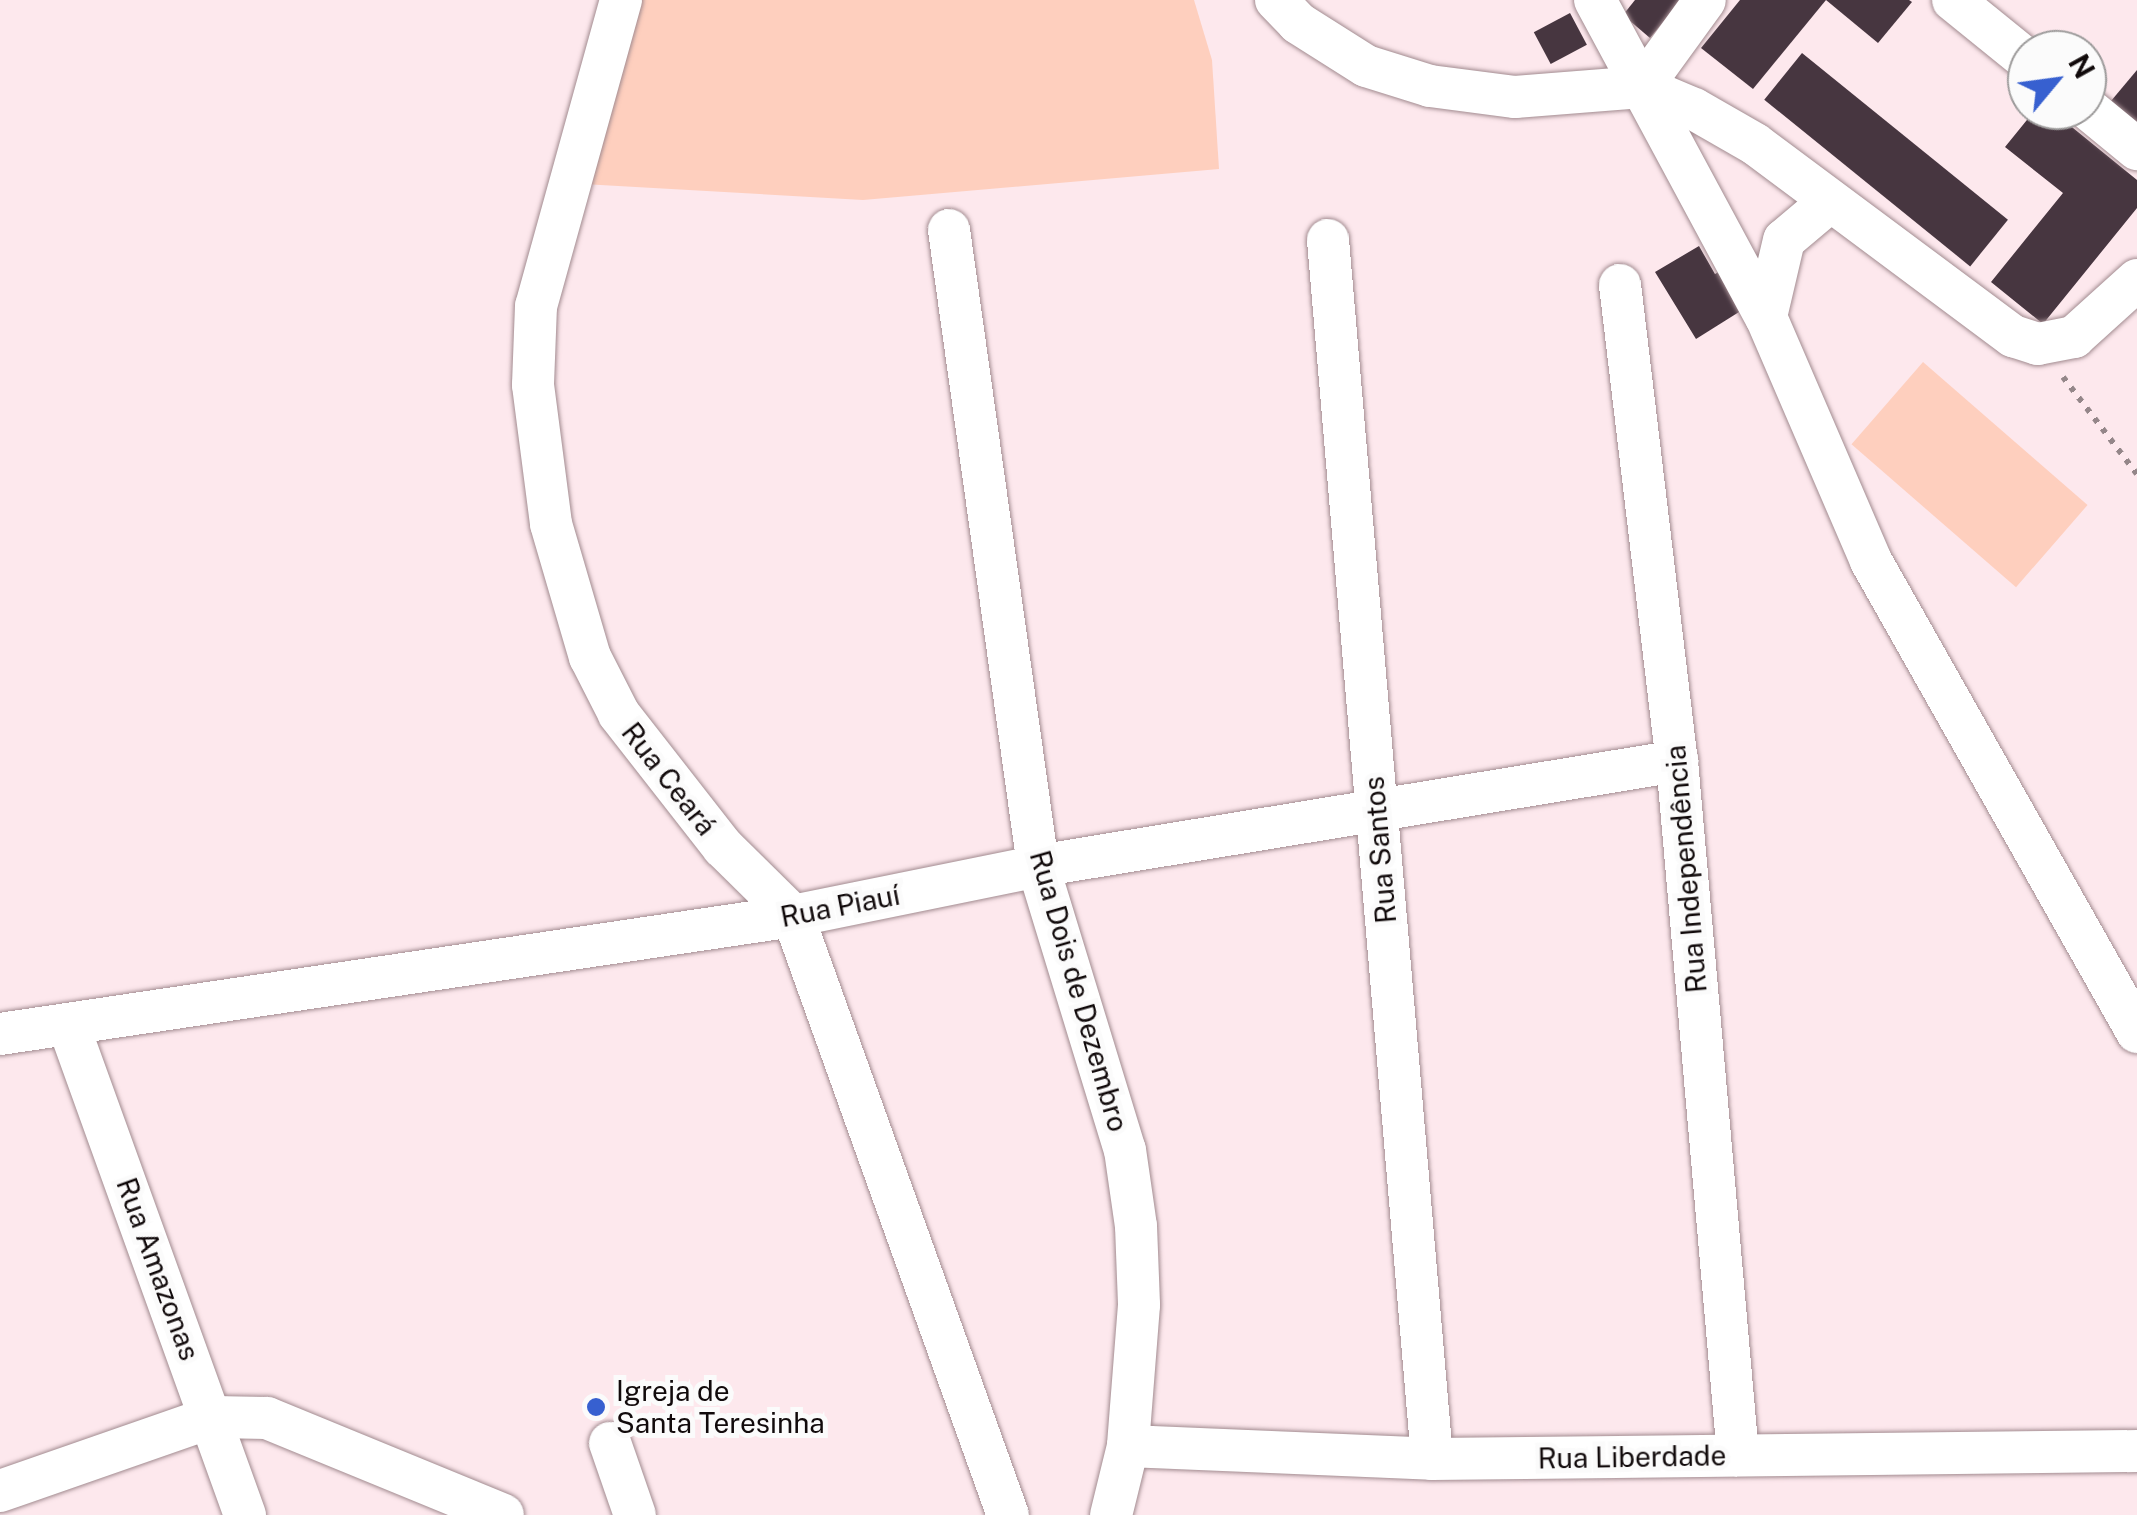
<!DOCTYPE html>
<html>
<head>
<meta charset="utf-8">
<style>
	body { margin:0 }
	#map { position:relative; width:2137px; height:1515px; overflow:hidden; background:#fde8ed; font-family:"Public Sans",sans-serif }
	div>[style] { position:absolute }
	.green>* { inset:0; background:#fecfbe; transform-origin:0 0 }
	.building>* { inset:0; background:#473640; transform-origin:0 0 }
	.path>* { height:6px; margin-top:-3px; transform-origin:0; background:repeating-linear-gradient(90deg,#948689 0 5px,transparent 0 13px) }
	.roads { filter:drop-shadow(0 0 2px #a28b90) drop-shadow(0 0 2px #a28b90) }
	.minor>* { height:42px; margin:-21px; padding:0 21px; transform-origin:21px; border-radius:21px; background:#fff }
	.dots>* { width:28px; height:28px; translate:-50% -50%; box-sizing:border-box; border:5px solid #fbfbfb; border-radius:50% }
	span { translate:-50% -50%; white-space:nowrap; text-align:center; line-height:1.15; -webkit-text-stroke:10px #fbfbfb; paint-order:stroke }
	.street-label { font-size:28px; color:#110a0b }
	.poi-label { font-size:28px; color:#110a0b }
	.left { translate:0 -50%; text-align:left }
	.north { position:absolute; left:2007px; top:30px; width:100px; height:100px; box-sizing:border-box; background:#fbfbfb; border:2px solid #9d9b9b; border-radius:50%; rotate:61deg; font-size:28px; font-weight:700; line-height:40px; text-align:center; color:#110a0b }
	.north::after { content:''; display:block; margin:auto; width:35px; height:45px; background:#3760d0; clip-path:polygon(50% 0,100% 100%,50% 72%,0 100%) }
</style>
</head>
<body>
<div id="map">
	<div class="green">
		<i style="clip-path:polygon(608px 0,1194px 0,1212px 60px,1219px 169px,863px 200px,565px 183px)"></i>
		<i style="left:1923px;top:362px;width:218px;height:109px;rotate:41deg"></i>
	</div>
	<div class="building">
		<i style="clip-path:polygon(1635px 0,1681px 0,1650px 38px,1623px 15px)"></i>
		<i style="clip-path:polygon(1740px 0,1826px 0,1753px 89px,1701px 48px)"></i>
		<i style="clip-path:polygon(1826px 0,1909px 0,1912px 2px,1878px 43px)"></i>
		<i style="left:1570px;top:13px;width:36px;height:41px;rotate:62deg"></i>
		<i style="left:1802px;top:53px;width:265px;height:60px;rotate:39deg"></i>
		<i style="clip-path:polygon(2137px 70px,2137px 124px,2111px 101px)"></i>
		<i style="clip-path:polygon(2035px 110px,2051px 110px,2137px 180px,2137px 208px,2043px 324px,1991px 282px,2063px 193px,2005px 147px)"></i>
		<i style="clip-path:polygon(1699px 246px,1715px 274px,1724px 269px,1747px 307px,1696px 339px,1655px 272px)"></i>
	</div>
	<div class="path">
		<i style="left:2063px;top:377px;width:122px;rotate:52.7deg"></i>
	</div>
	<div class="roads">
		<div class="minor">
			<i style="left:621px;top:0;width:318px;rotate:105.5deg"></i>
			<i style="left:536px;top:306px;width:79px;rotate:92.2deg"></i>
			<i style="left:533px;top:385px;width:140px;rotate:82.6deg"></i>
			<i style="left:551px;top:524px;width:139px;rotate:73.7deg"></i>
			<i style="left:590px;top:657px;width:64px;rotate:63deg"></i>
			<i style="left:619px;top:714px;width:169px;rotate:52deg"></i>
			<i style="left:723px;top:847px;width:98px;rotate:44.6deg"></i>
			<i style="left:793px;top:916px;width:636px;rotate:70.26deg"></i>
			<i style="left:1276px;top:0;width:32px;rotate:46deg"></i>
			<i style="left:1298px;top:23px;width:80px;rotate:32.3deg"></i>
			<i style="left:1366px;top:66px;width:67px;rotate:17.4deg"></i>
			<i style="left:1430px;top:86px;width:86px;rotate:7.4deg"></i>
			<i style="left:1515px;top:97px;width:127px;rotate:-4.5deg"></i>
			<i style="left:1642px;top:87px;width:56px;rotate:22.9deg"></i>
			<i style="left:1694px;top:109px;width:70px;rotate:29.8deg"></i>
			<i style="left:1755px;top:144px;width:322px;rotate:36.7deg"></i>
			<i style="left:2013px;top:336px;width:26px;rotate:18deg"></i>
			<i style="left:2038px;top:344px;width:37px;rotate:-11deg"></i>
			<i style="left:2074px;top:337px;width:85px;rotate:-42.1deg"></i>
			<i style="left:1595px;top:0;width:360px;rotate:61.7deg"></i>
			<i style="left:1953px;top:0;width:95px;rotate:39deg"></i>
			<i style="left:1642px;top:87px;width:107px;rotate:-54.1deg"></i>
			<i style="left:2087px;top:108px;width:65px;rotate:39.4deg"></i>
			<i style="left:1828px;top:203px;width:57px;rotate:139.9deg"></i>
			<i style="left:1784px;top:240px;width:79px;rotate:103.2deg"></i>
			<i style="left:1766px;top:317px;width:266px;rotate:66.7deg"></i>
			<i style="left:1871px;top:561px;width:541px;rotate:60.54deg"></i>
			<i style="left:949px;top:230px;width:642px;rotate:82.03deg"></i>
			<i style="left:1038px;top:866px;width:297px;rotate:73deg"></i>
			<i style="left:1125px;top:1150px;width:77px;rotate:81.8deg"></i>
			<i style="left:1136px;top:1226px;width:79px;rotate:87.8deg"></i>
			<i style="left:1139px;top:1305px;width:141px;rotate:94.5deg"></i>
			<i style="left:1128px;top:1446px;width:71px;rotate:103.8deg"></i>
			<i style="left:1328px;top:240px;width:1223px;rotate:85.12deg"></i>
			<i style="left:1620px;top:285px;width:479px;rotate:83.2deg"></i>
			<i style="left:1677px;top:761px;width:697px;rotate:84.98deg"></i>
			<i style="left:68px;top:1024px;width:522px;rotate:70.18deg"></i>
			<i style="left:0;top:1034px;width:802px;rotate:-8.46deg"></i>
			<i style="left:793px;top:916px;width:250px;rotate:-11.5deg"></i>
			<i style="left:1038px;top:866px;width:648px;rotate:-9.33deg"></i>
			<i style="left:610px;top:1443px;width:76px;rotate:70.9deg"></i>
			<i style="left:1128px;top:1446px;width:304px;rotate:2.4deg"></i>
			<i style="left:1432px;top:1459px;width:705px;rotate:-0.65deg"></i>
			<i style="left:0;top:1491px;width:225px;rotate:-19.2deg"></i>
			<i style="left:212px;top:1417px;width:55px;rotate:1deg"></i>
			<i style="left:267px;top:1418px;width:255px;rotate:22.3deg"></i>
		</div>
	</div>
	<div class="dots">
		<i style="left:596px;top:1407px;background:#3760d0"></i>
	</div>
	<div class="street-label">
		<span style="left:669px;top:779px;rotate:52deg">Rua Ceará</span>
		<span style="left:1380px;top:850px;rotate:-95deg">Rua Santos</span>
		<span style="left:1686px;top:869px;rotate:-95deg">Rua Independência</span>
		<span style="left:840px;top:906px;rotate:-11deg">Rua Piauí</span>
		<span style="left:1079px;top:991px;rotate:74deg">Rua Dois de Dezembro</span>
		<span style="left:158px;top:1269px;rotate:70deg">Rua Amazonas</span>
		<span style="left:1632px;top:1457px;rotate:-1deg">Rua Liberdade</span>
	</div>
	<div class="poi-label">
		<span class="left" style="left:616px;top:1407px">Igreja de<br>Santa Teresinha</span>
	</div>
	<div class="north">N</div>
</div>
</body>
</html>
